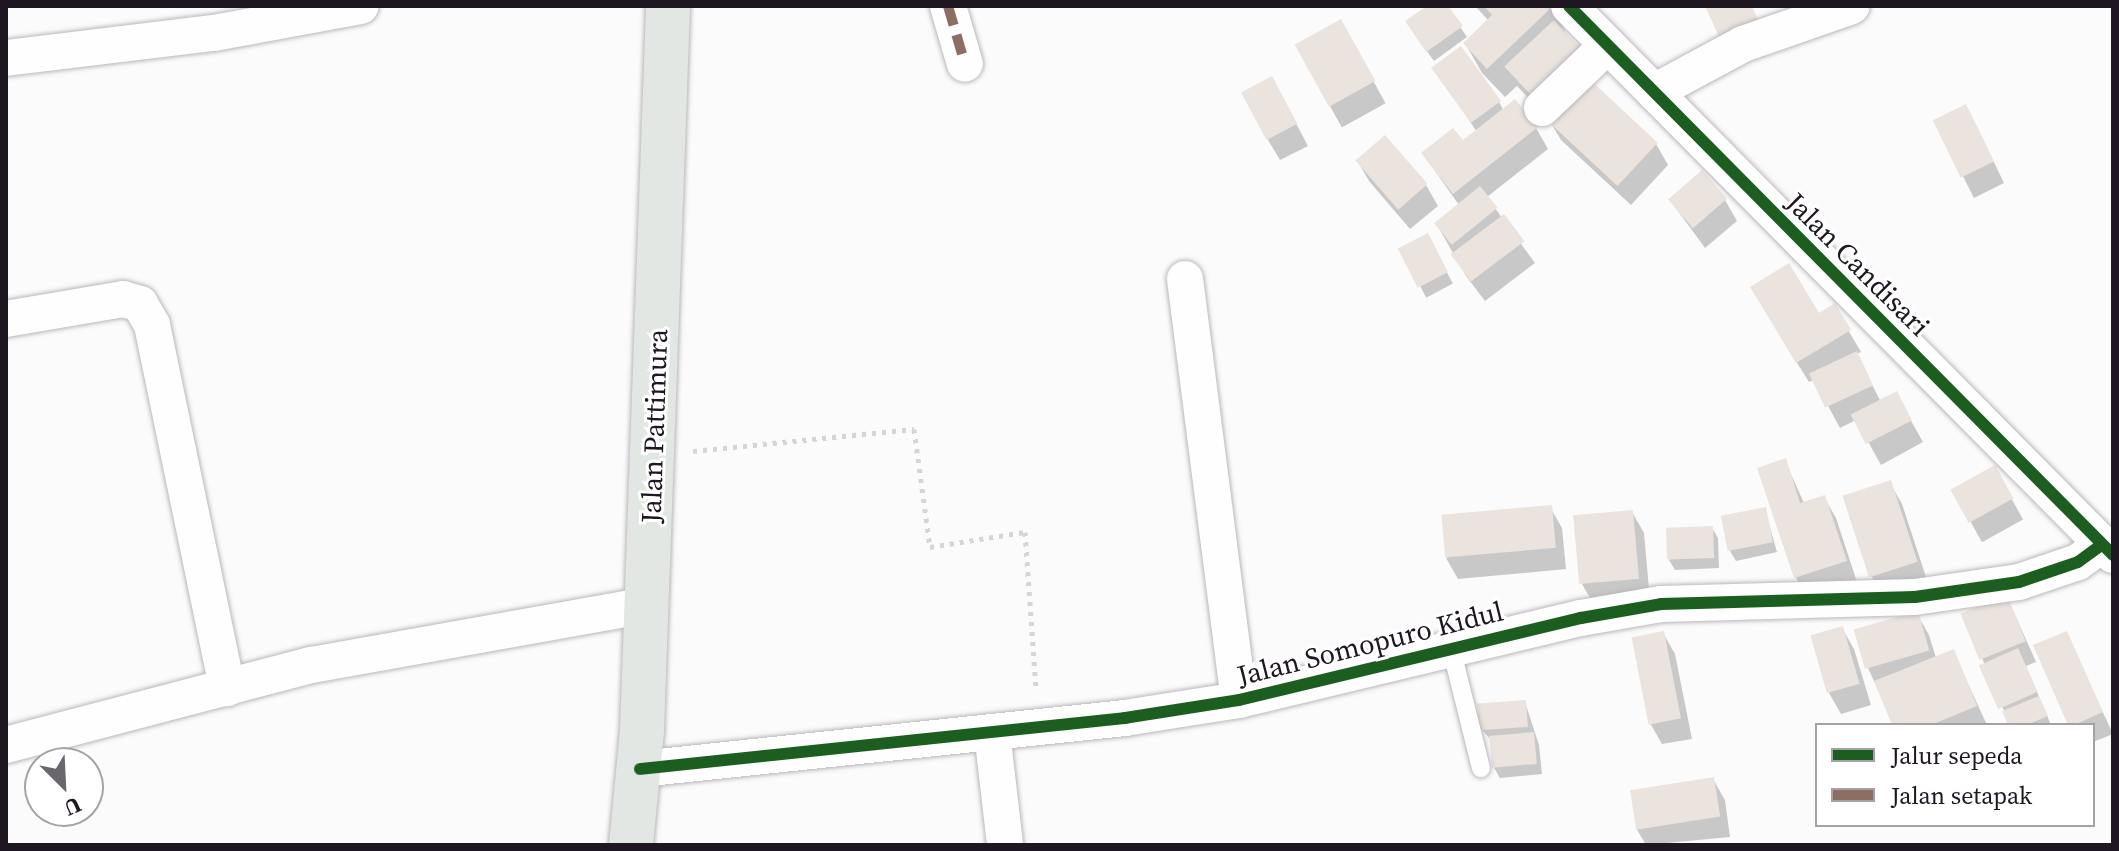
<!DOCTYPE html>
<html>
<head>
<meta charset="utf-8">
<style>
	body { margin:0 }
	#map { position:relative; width:2119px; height:851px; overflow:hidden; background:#fbfbfb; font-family:"Source Serif 4",serif }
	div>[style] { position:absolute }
	.shadow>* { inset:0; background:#0003; transform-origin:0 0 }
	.building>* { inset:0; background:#eae3de; transform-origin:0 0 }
	.path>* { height:5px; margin-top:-2.5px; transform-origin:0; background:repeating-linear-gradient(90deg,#d5d5d5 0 4px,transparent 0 10px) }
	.roads { filter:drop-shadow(0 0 2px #bbb7bc) drop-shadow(0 0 2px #bbb7bc) }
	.service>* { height:18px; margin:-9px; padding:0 9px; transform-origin:9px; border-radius:9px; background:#fefefe }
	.minor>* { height:36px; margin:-18px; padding:0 18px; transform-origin:18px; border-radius:18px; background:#fefefe }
	.primary>* { height:44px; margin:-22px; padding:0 22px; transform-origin:22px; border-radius:22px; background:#e2e7e3 }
	.quiet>* { height:10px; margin-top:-5px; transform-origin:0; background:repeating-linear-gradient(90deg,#8d6e63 0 20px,transparent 0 30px) }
	.cycleway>* { height:12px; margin:-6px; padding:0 6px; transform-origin:6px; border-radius:6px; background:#1b5e20 }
	span { translate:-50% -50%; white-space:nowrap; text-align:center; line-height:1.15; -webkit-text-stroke:6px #fff; paint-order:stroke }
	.street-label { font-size:28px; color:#1e1621 }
	.frame { position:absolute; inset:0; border:8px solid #1e1621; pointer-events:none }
	.legend { position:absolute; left:1815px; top:723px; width:280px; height:104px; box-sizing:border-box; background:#fff; border:2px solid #a5a2a6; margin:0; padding:10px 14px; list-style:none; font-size:24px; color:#1e1621 }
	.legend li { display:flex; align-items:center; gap:16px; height:40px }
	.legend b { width:40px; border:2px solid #a5a2a6 }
	.north { position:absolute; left:24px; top:747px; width:80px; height:80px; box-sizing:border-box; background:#fff; border:2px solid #a5a2a6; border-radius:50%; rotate:156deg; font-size:22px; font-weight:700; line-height:32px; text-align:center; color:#1e1621 }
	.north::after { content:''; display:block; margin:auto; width:28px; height:36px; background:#6b666d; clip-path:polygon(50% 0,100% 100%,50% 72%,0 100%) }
</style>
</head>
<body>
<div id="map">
	<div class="shadow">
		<i style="clip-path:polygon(1431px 6px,1446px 6px,1467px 37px,1434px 61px,1413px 32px)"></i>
		<i style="clip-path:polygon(1475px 6px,1553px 6px,1590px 83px,1656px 144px,1668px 165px,1631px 205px,1561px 140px,1549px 120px,1517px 86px,1505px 97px,1482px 73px,1465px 43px,1489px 21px)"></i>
		<i style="left:1340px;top:21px;width:94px;height:50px;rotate:61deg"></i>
		<i style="clip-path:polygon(1434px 68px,1499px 102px,1504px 111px,1536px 128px,1548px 149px,1487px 197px,1535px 263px,1485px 301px,1466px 276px,1436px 223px,1459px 205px,1423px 154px,1463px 143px,1477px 132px)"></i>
		<i style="clip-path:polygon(1283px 99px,1308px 146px,1280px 160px,1268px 140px)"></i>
		<i style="clip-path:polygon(1935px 121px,1977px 127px,2004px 183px,1974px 198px)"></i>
		<i style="clip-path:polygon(1385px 137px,1426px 185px,1438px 206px,1410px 229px,1369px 181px,1357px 160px)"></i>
		<i style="clip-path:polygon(1670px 200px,1725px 200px,1737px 221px,1705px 248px)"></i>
		<i style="left:1427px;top:235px;width:55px;height:30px;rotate:62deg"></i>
		<i style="clip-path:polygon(1834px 306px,1861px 352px,1856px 354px,1881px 402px,1896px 394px,1923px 442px,1881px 465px,1856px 420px,1840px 428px,1814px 380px,1809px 382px,1794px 358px,1818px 315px)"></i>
		<i style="clip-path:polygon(1785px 461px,1804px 503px,1824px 497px,1836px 518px,1857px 582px,1808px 598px,1796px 578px,1760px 469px)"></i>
		<i style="left:1994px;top:467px;width:60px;height:47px;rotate:61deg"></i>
		<i style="clip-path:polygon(1890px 483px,1902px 504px,1928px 583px,1884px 598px,1872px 577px)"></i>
		<i style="clip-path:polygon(1550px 507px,1562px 528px,1566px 569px,1458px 579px,1446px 558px)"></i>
		<i style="clip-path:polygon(1765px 510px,1777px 552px,1736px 561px,1730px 551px)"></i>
		<i style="clip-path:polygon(1632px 512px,1644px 533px,1650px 600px,1594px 605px,1582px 584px)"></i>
		<i style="clip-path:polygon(1712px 528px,1718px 538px,1719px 568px,1675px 570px,1669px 560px)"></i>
		<i style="clip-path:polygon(2007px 597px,2036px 662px,2026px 666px,2051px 725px,2010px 725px,1964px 615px)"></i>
		<i style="clip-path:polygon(1917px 614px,1929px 635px,1936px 658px,1953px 651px,1987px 725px,1894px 725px,1868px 668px)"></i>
		<i style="clip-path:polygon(1842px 628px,1854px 649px,1871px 705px,1841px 714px,1829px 693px)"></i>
		<i style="clip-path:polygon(1663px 633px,1675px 654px,1692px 739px,1662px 744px,1650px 723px)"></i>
		<i style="clip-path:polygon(2066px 633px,2113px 734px,2093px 742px,2093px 725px,2070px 725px)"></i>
		<i style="clip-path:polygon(1525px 702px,1539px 745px,1542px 774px,1500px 778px,1494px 768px,1491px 740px,1482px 730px)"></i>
		<i style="clip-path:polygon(1713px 779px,1725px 800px,1730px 837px,1646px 845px,1636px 828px)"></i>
	</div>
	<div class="building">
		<i style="clip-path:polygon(1427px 6px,1448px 6px,1463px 26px,1426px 52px,1405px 21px)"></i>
		<i style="clip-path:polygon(1484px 6px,1553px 6px,1487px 69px,1463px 43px,1492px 15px)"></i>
		<i style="clip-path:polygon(1705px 6px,1752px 6px,1759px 22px,1720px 39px)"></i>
		<i style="left:1341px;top:19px;width:71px;height:53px;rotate:61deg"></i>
		<i style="left:1554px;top:20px;width:48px;height:68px;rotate:47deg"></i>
		<i style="left:1461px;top:46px;width:68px;height:37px;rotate:54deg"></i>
		<i style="left:1272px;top:76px;width:54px;height:35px;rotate:62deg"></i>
		<i style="left:1586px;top:76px;width:98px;height:59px;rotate:43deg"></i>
		<i style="clip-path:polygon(1515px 99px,1538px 127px,1453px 194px,1421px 153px,1453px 128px,1463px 140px)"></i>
		<i style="left:1966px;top:104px;width:64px;height:37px;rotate:64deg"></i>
		<i style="left:1385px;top:135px;width:65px;height:39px;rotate:49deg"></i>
		<i style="left:1702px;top:170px;width:38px;height:45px;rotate:49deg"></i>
		<i style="left:1480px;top:186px;width:28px;height:59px;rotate:51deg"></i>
		<i style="left:1504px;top:214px;width:34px;height:67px;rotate:53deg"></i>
		<i style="left:1428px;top:233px;width:44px;height:34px;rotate:63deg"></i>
		<i style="clip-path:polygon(1789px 263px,1819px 313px,1835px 303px,1851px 330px,1796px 363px,1750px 287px)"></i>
		<i style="left:1857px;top:351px;width:38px;height:53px;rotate:65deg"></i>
		<i style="left:1897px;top:391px;width:33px;height:52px;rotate:63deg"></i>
		<i style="clip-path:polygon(1786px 458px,1800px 503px,1825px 495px,1847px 561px,1794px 578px,1757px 468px)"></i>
		<i style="left:1995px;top:465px;width:38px;height:51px;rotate:61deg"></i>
		<i style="left:1891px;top:480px;width:86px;height:51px;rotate:72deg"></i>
		<i style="left:1552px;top:505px;width:43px;height:111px;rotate:85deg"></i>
		<i style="left:1766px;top:507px;width:36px;height:46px;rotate:79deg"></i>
		<i style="left:1633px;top:510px;width:69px;height:60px;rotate:85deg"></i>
		<i style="left:1713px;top:526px;width:32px;height:47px;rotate:88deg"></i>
		<i style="left:2007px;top:595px;width:50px;height:50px;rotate:68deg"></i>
		<i style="left:1918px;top:611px;width:41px;height:67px;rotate:74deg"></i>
		<i style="left:1843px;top:626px;width:60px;height:34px;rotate:74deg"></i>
		<i style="left:1664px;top:631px;width:89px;height:33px;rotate:79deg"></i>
		<i style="clip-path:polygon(2067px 631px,2103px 712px,2074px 725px,2068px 725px,2033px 645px)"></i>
		<i style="left:2018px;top:648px;width:48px;height:43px;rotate:66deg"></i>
		<i style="clip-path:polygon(1954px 649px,1977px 706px,1931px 725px,1892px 725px,1874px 681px)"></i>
		<i style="clip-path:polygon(2039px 696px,2048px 716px,2027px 725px,2008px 725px,2002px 711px)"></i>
		<i style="left:1526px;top:700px;width:27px;height:49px;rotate:86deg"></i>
		<i style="left:1534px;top:732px;width:32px;height:45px;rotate:85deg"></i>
		<i style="left:1714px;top:777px;width:40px;height:85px;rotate:81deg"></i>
	</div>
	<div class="path">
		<i style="left:693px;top:451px;width:222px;rotate:-5.7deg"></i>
		<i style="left:914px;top:429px;width:119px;rotate:82.3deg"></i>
		<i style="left:930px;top:547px;width:96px;rotate:-9deg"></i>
		<i style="left:1025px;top:532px;width:157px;rotate:86deg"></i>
	</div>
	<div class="roads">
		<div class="service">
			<i style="left:1451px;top:648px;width:124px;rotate:76deg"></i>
		</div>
		<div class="minor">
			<i style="left:948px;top:6px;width:60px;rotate:73.7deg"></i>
			<i style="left:1569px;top:6px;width:773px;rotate:45.26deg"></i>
			<i style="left:6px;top:58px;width:209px;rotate:-6.9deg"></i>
			<i style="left:214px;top:33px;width:149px;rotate:-10.4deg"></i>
			<i style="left:1654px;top:92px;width:101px;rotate:-28.3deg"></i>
			<i style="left:1743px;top:44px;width:115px;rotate:-19.2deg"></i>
			<i style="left:1542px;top:108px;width:91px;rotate:-43.7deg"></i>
			<i style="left:1185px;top:279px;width:424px;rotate:82.7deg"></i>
			<i style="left:6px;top:319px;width:119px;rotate:-9.7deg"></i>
			<i style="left:123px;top:299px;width:18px;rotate:16deg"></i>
			<i style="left:140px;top:304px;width:24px;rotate:60deg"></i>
			<i style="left:152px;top:325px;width:371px;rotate:78.3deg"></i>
			<i style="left:992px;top:732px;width:114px;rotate:83.4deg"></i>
			<i style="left:6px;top:745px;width:315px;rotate:-14.7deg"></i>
			<i style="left:311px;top:665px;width:341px;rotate:-10.1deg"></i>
			<i style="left:640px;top:769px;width:488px;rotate:-6deg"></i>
			<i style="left:1125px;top:718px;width:115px;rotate:-9deg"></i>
			<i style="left:1239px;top:700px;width:352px;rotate:-13.5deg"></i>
			<i style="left:1581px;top:618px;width:81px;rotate:-9.9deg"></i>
			<i style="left:1661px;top:604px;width:254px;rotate:-1.6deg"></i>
			<i style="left:1915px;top:597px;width:105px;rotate:-8.2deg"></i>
			<i style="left:2019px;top:582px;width:62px;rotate:-18.7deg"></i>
			<i style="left:2078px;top:562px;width:29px;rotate:-36deg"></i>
		</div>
		<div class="primary">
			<i style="left:631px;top:845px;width:116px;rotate:-84.5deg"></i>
			<i style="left:642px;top:730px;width:724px;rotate:-87.94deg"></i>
		</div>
	</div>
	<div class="quiet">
		<i style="left:948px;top:6px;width:60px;rotate:73.7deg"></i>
	</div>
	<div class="cycleway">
		<i style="left:1569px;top:6px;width:773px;rotate:45.26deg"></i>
		<i style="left:640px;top:769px;width:488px;rotate:-6deg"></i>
		<i style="left:1125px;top:718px;width:115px;rotate:-9deg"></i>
		<i style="left:1239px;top:700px;width:352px;rotate:-13.5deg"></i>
		<i style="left:1581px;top:618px;width:81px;rotate:-9.9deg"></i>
		<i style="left:1661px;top:604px;width:254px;rotate:-1.6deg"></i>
		<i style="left:1915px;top:597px;width:105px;rotate:-8.2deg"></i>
		<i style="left:2019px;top:582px;width:62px;rotate:-18.7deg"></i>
		<i style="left:2078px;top:562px;width:29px;rotate:-36deg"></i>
	</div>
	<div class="street-label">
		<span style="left:1858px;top:264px;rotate:45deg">Jalan Candisari</span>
		<span style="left:654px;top:426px;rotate:-88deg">Jalan Pattimura</span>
		<span style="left:1370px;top:643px;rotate:-14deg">Jalan Somopuro Kidul</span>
	</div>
	<div class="frame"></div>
	<ul class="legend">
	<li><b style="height:10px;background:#1b5e20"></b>Jalur sepeda</li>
	<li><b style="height:10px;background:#8d6e63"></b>Jalan setapak</li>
	</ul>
	<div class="north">U</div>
</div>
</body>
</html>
